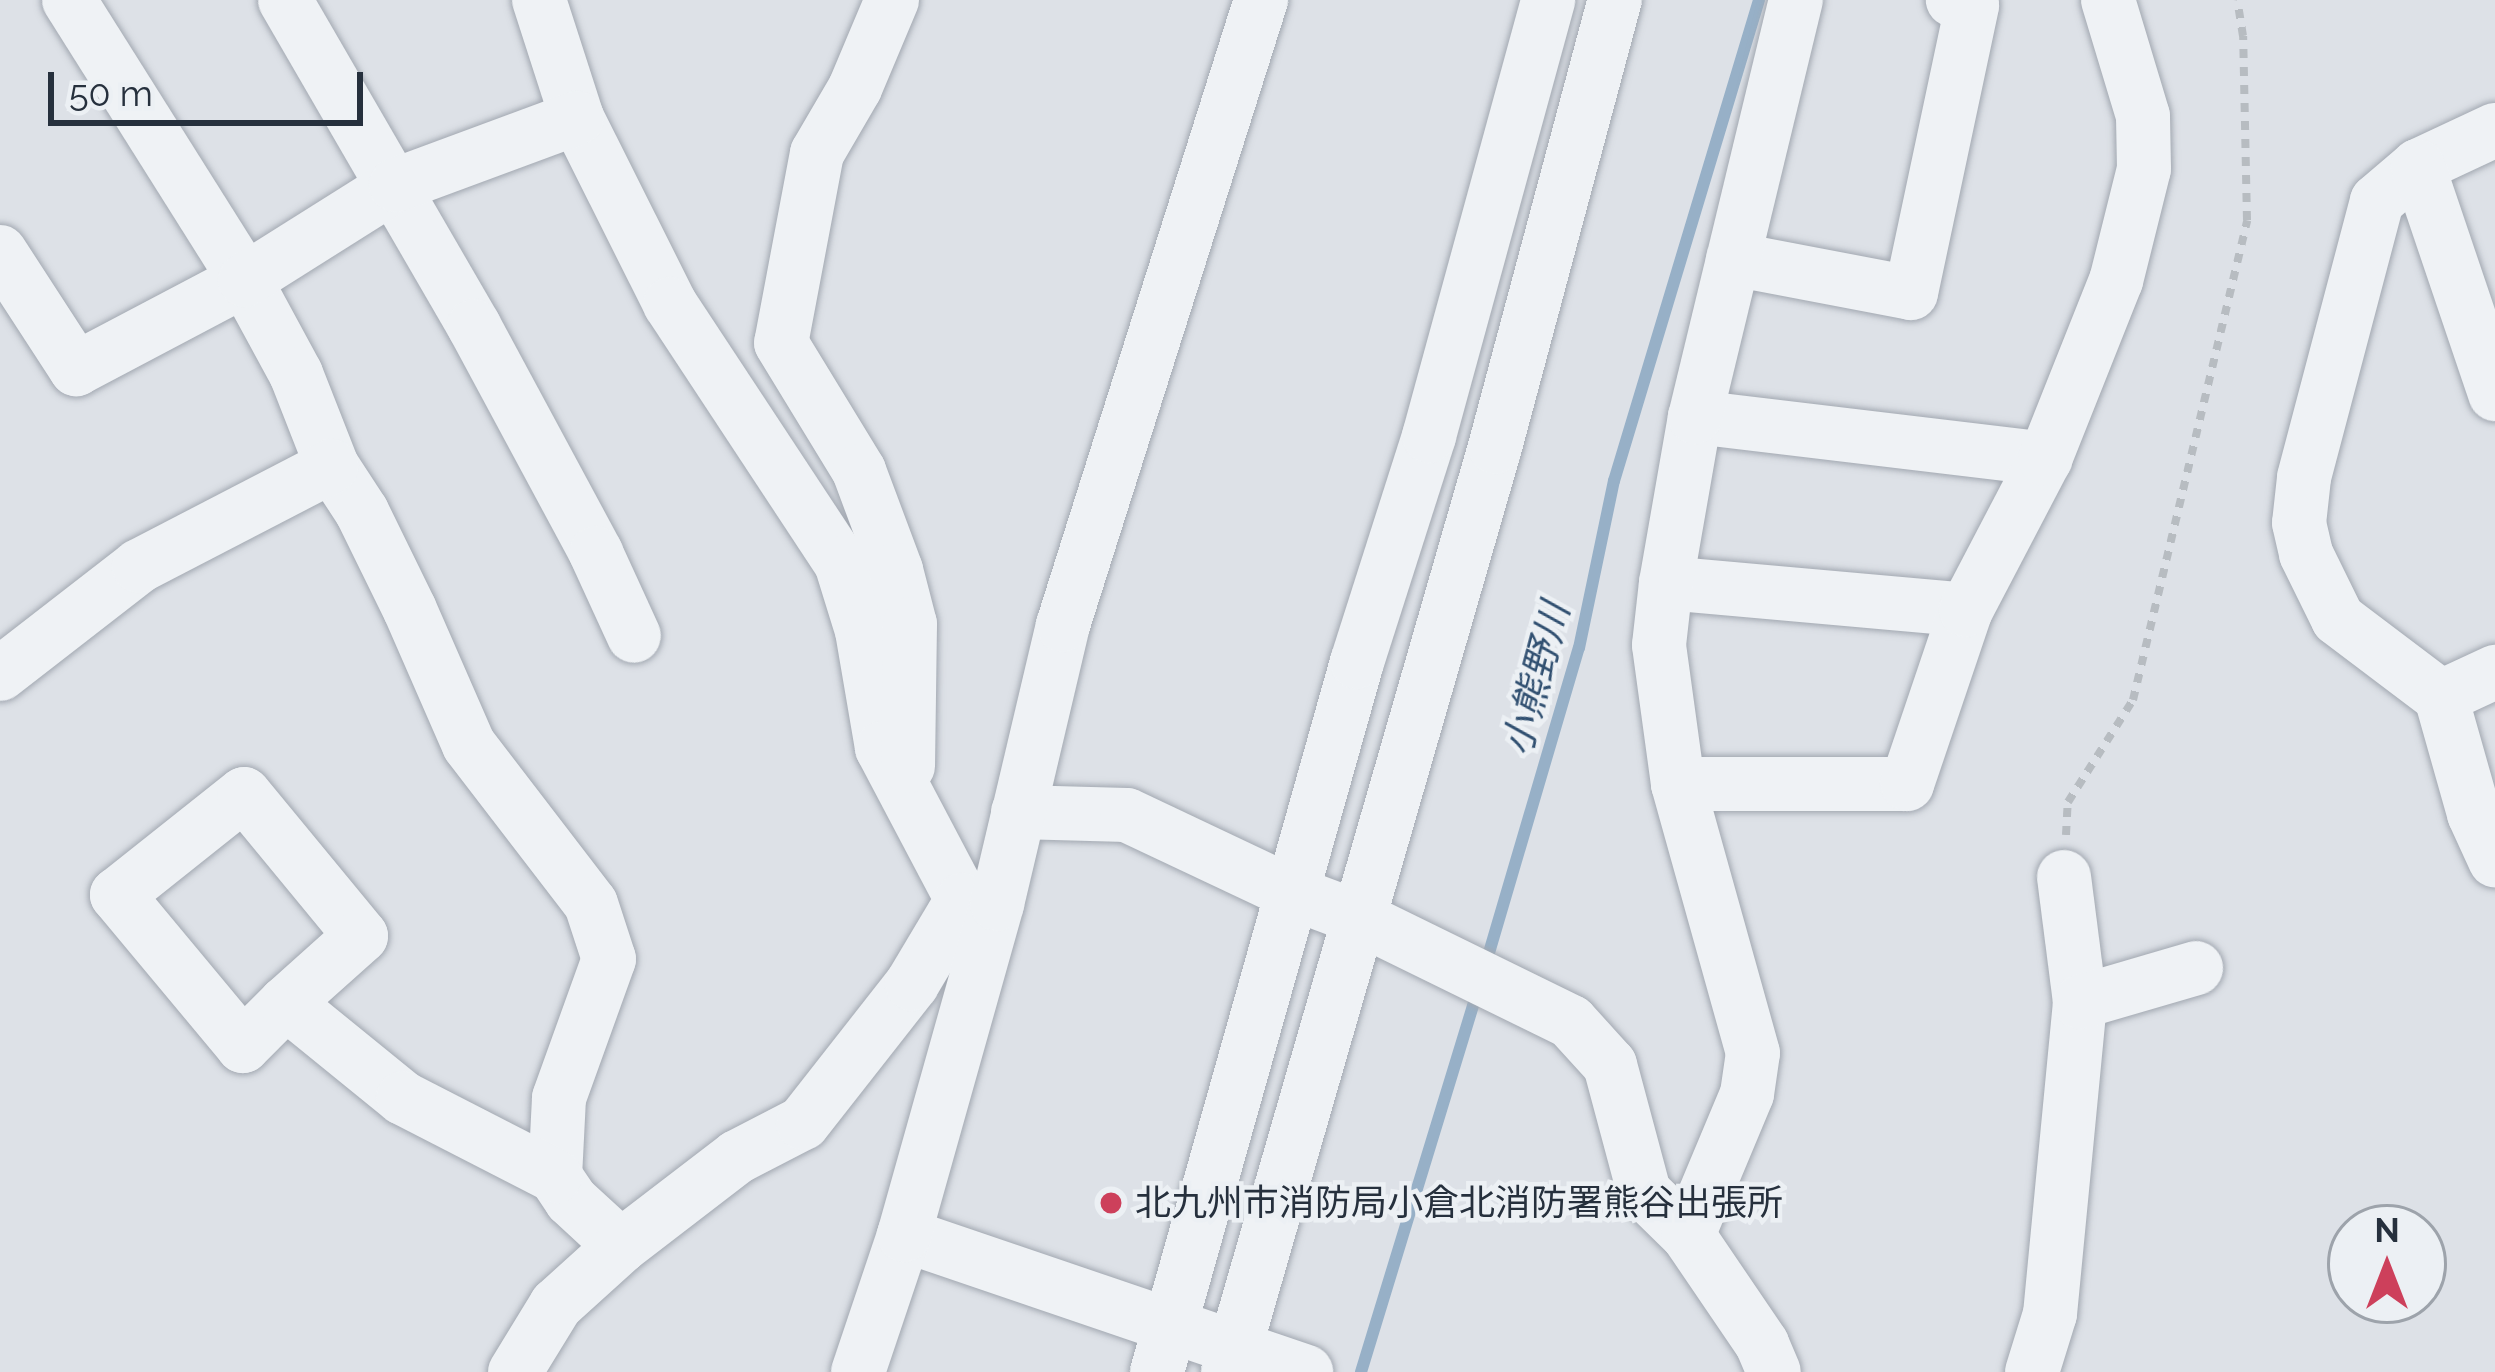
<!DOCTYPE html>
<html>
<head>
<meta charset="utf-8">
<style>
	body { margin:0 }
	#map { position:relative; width:2495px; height:1372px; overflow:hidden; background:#dde1e7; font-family:Raleway,"Noto Sans JP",sans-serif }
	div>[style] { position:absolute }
	.stream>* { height:12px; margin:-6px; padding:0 6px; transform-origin:6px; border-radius:6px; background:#97b0c7 }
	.path>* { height:8px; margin-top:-4px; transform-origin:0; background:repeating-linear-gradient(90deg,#b7bcc1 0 9px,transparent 0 18px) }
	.roads { filter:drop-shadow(0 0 3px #a2a8b1) drop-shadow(0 0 3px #a2a8b1) }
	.minor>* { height:54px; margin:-27px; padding:0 27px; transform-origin:27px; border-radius:27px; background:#eff2f5 }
	.dots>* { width:33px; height:33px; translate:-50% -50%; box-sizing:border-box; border:6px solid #ecf0f4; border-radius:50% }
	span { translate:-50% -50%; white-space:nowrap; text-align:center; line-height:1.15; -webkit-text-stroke:9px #ecf0f4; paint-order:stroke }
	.poi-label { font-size:36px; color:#26303d }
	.left { translate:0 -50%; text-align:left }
	.water-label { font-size:39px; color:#315071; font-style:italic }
	.north { position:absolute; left:2327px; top:1204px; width:120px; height:120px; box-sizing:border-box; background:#ecf0f4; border:3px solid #9da3ab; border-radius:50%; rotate:0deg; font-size:33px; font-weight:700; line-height:48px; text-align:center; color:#26303d }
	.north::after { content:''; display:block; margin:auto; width:42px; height:54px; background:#cd405b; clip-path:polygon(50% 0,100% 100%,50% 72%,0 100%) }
	.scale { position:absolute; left:48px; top:72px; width:315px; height:54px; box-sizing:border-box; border:6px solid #26303d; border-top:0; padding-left:15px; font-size:36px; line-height:42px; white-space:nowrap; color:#26303d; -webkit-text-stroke:9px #ecf0f4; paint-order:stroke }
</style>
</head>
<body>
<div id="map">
	<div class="stream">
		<i style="left:1486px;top:963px;width:328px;rotate:-73.6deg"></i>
		<i style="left:1579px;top:648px;width:171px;rotate:-78.2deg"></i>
		<i style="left:1614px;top:481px;width:502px;rotate:-73.22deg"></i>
		<i style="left:1361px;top:1372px;width:400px;rotate:-73deg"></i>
	</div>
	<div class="path">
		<i style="left:2066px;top:835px;width:33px;rotate:-87deg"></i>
		<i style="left:2068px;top:802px;width:121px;rotate:-57.5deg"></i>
		<i style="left:2133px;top:700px;width:493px;rotate:-76.6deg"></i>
		<i style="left:2247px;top:220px;width:184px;rotate:-91.2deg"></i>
		<i style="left:2243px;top:36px;width:36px;rotate:-99deg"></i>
	</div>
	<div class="roads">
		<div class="minor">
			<i style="left:69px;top:0;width:331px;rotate:57.8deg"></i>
			<i style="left:245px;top:280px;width:107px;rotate:61.5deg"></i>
			<i style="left:296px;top:374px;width:99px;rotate:68.6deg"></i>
			<i style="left:332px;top:466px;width:55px;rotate:56.9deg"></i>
			<i style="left:362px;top:512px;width:109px;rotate:63.9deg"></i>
			<i style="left:410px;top:610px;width:147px;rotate:66.4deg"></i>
			<i style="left:469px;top:745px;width:200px;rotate:52.5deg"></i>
			<i style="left:591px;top:904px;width:58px;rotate:71.9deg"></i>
			<i style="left:609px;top:959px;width:148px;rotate:109.8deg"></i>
			<i style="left:559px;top:1098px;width:78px;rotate:92.9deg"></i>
			<i style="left:555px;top:1176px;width:29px;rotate:56deg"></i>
			<i style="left:571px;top:1200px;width:68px;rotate:42.6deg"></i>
			<i style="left:285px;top:0;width:377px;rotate:59.9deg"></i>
			<i style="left:474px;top:326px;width:258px;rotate:61.7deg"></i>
			<i style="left:596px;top:553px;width:91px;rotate:65.4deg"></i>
			<i style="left:539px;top:0;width:124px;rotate:72.1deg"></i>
			<i style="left:577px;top:118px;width:208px;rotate:63.4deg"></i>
			<i style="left:670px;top:304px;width:310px;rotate:56.6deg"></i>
			<i style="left:841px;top:563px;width:71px;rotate:72.8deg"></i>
			<i style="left:862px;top:631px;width:119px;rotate:80.3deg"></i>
			<i style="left:882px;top:748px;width:172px;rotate:62.2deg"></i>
			<i style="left:892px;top:0;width:95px;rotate:112.8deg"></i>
			<i style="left:855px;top:88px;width:75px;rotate:120.3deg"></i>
			<i style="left:817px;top:153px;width:193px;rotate:100.7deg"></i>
			<i style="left:781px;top:343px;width:150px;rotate:58.6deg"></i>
			<i style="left:859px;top:471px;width:106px;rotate:69.5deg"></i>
			<i style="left:896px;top:570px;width:56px;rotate:75.5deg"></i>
			<i style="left:910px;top:624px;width:142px;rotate:90.8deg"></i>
			<i style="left:2495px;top:130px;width:85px;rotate:154.9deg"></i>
			<i style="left:2418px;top:166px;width:54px;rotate:139.5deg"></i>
			<i style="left:2377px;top:201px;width:286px;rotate:104.8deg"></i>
			<i style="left:2304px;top:478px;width:45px;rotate:96.3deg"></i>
			<i style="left:2299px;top:523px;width:32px;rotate:77deg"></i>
			<i style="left:2306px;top:554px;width:72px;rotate:63.8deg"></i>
			<i style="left:2338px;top:619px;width:129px;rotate:37.1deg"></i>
			<i style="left:2441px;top:697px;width:122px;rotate:74.2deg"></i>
			<i style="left:2474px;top:814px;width:51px;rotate:65.5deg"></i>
			<i style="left:2418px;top:166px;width:241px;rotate:71.3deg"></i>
			<i style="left:0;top:252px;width:140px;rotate:57deg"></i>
			<i style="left:76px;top:369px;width:191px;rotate:-27.8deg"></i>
			<i style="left:245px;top:280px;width:178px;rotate:-32.2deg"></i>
			<i style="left:396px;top:185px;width:193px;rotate:-20.3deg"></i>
			<i style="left:1733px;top:259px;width:181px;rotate:10.8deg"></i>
			<i style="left:1911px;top:293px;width:294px;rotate:-78deg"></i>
			<i style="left:1972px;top:5px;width:20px;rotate:-165deg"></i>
			<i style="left:1695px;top:417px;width:353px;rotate:6.8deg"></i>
			<i style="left:1666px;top:583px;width:301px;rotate:5.1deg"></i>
			<i style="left:0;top:674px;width:176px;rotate:-37.8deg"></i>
			<i style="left:139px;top:566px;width:217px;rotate:-27.4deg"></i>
			<i style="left:2441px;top:697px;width:60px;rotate:-24.8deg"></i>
			<i style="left:1678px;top:784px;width:140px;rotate:-97.8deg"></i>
			<i style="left:1659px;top:645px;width:62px;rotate:-83.6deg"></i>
			<i style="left:1666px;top:583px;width:169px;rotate:-80.1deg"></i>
			<i style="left:1695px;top:417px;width:429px;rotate:-76.4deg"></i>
			<i style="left:1018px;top:812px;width:109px;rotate:1.6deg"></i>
			<i style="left:1127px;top:815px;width:180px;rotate:25.3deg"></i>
			<i style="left:1290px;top:892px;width:72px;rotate:20.5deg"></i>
			<i style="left:1357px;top:917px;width:238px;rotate:26.1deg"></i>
			<i style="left:1571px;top:1022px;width:58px;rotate:47.8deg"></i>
			<i style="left:1610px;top:1065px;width:131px;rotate:75deg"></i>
			<i style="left:1644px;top:1192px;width:62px;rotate:44.3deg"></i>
			<i style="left:1688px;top:1235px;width:132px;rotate:55.8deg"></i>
			<i style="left:1762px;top:1344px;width:30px;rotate:67deg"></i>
			<i style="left:2064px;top:877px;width:126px;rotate:82.7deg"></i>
			<i style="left:286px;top:1003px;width:61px;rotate:135deg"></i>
			<i style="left:243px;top:1046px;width:197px;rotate:-129.8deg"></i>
			<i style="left:117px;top:895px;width:162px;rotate:-38.5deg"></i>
			<i style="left:244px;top:794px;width:184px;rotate:50.5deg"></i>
			<i style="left:361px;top:936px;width:101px;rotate:138.2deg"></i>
			<i style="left:286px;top:1003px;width:151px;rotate:39.1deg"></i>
			<i style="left:403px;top:1098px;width:171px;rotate:27.2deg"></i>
			<i style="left:904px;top:1235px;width:425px;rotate:18.8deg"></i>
			<i style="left:1688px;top:1235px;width:153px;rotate:-67.3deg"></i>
			<i style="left:1747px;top:1094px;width:41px;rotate:-81.7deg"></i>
			<i style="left:1753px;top:1053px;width:279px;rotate:-105.6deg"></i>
			<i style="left:1678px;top:784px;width:229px"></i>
			<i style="left:1907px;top:784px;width:184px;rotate:-71.3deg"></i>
			<i style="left:1966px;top:610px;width:170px;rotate:-62.4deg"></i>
			<i style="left:2045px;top:459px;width:192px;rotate:-68.3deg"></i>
			<i style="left:2116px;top:281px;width:115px;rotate:-76deg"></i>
			<i style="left:2144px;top:169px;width:53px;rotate:-91.1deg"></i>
			<i style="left:2143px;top:116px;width:121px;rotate:-106.8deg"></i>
			<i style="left:515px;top:1372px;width:79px;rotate:-58.5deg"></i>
			<i style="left:556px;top:1305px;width:88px;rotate:-42.2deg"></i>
			<i style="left:621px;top:1246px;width:146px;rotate:-37.5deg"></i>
			<i style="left:737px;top:1157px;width:74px;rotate:-27.3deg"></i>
			<i style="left:803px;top:1123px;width:177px;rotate:-51.9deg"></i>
			<i style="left:912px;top:984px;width:98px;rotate:-59.2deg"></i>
			<i style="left:858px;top:1372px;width:145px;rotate:-71.4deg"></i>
			<i style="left:904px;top:1235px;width:344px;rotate:-74.3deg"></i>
			<i style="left:997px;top:904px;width:287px;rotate:-76.7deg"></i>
			<i style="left:1063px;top:625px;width:656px;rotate:-72.42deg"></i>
			<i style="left:1157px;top:1372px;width:738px;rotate:-74.27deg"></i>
			<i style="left:1357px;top:662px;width:237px;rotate:-72.3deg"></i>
			<i style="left:1429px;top:436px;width:452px;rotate:-74.7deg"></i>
			<i style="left:1228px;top:1372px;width:963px;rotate:-73.9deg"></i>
			<i style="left:1495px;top:447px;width:463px;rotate:-75deg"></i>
			<i style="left:2032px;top:1372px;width:61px;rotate:-72.8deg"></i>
			<i style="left:2050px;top:1314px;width:313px;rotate:-84.5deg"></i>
			<i style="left:2080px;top:1002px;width:121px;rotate:-16.3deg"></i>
		</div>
	</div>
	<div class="dots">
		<i style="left:1111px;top:1203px;background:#cd405b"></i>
	</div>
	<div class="poi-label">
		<span class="left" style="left:1135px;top:1203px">北九州市消防局小倉北消防署熊谷出張所</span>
	</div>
	<div class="water-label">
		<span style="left:1536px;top:679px;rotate:-75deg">小熊野川</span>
	</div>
	<div class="north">N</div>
	<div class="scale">50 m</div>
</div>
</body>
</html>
